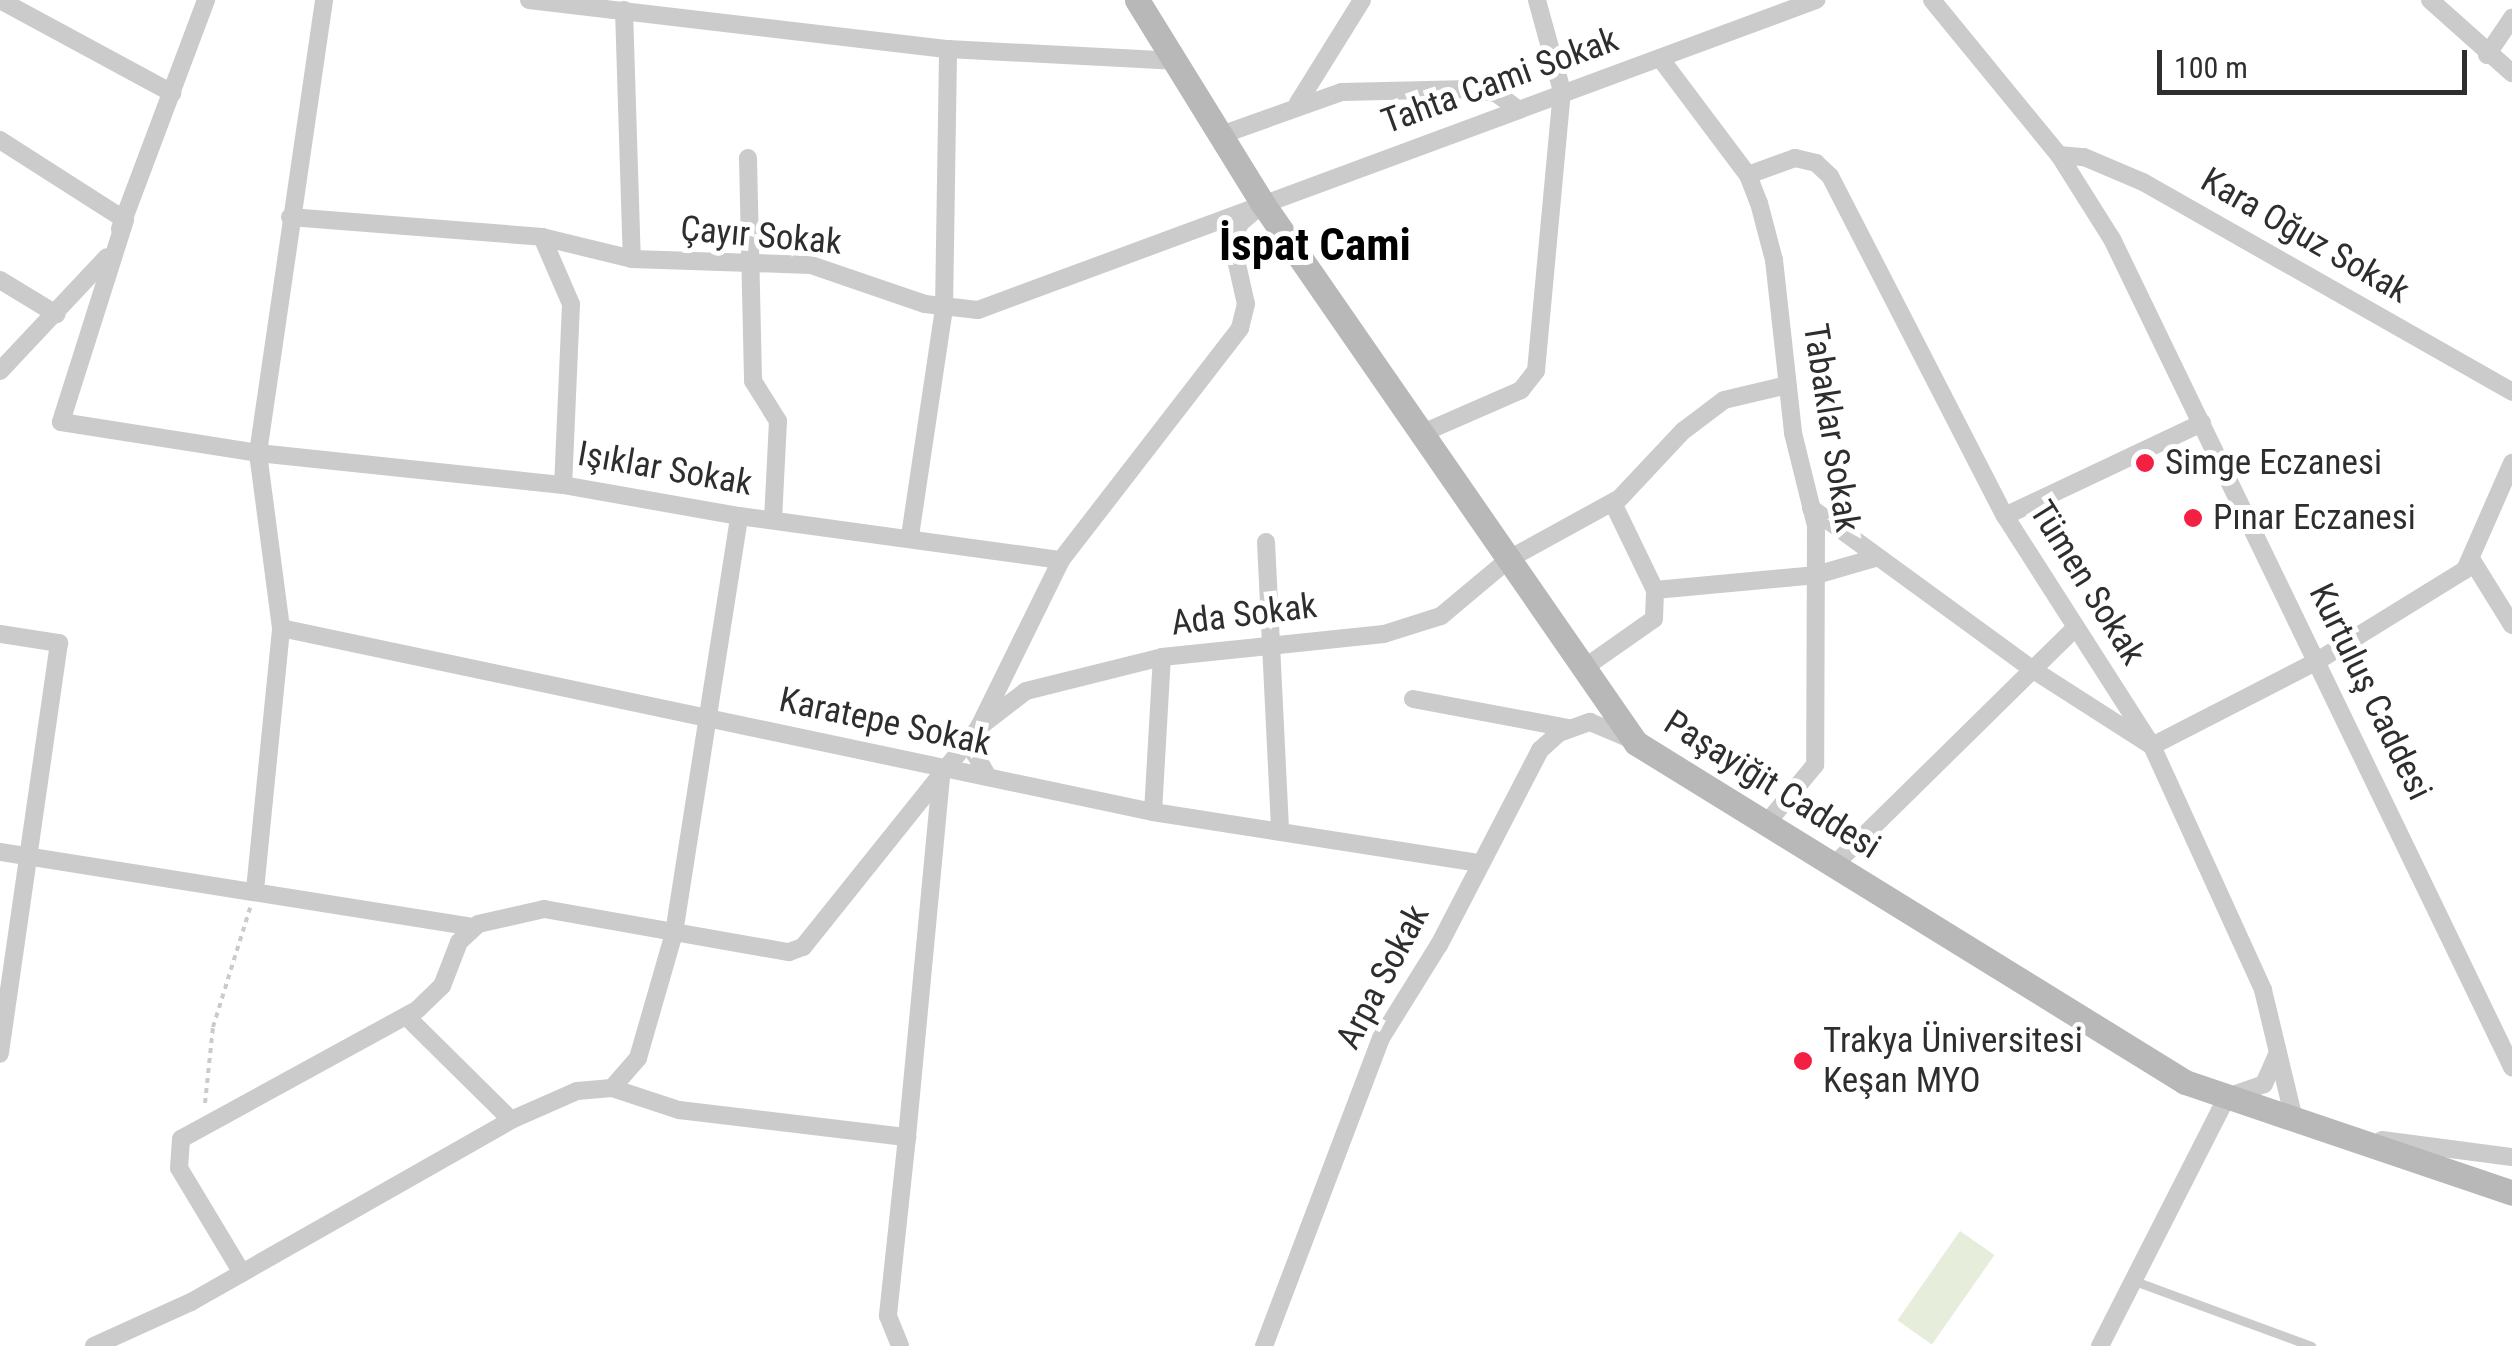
<!DOCTYPE html>
<html>
<head>
<meta charset="utf-8">
<style>
	body { margin:0 }
	#map { position:relative; width:2512px; height:1346px; overflow:hidden; background:#fff; font-family:"Roboto Condensed",sans-serif }
	div>[style] { position:absolute }
	.green>* { inset:0; background:#e6edda; transform-origin:0 0 }
	.path>* { height:4px; margin-top:-2px; transform-origin:0; background:repeating-linear-gradient(90deg,#cbcbcb 0 5px,transparent 0 10px) }
	.service>* { height:9px; margin:-4.5px; padding:0 4.5px; transform-origin:4.5px; border-radius:4.5px; background:#cbcbcb }
	.minor>* { height:18px; margin:-9px; padding:0 9px; transform-origin:9px; border-radius:9px; background:#cbcbcb }
	.secondary>* { height:25px; margin:-12.5px; padding:0 12.5px; transform-origin:12.5px; border-radius:12.5px; background:#b8b8b8 }
	.dots>* { width:28px; height:28px; translate:-50% -50%; box-sizing:border-box; border:5px solid #fff; border-radius:50% }
	span { translate:-50% -50%; white-space:nowrap; text-align:center; line-height:1.15; -webkit-text-stroke:10px #fff; paint-order:stroke }
	.street-label { font-size:35px; color:#2e2e2e }
	.poi-label { font-size:35px; color:#2e2e2e }
	.left { translate:0 -50%; text-align:left }
	.district-label { font-size:45px; color:#000; font-weight:700 }
	.scale { position:absolute; left:2157px; top:50px; width:310px; height:45px; box-sizing:border-box; border:5px solid #2e2e2e; border-top:0; padding-left:12px; font-size:30px; line-height:35px; white-space:nowrap; color:#2e2e2e; -webkit-text-stroke:8px #fff; paint-order:stroke }
</style>
</head>
<body>
<div id="map">
	<div class="green">
		<i style="left:1960px;top:1231px;width:42px;height:109px;rotate:35deg"></i>
	</div>
	<div class="path">
		<i style="left:205px;top:1103px;width:76px;rotate:-84deg"></i>
		<i style="left:213px;top:1027px;width:125px;rotate:-72.7deg"></i>
	</div>
	<div class="service">
		<i style="left:2132px;top:1280px;width:191px;rotate:20.2deg"></i>
	</div>
	<div class="minor">
		<i style="left:0;top:0;width:196px;rotate:28.4deg"></i>
		<i style="left:529px;top:0;width:422px;rotate:6.7deg"></i>
		<i style="left:948px;top:49px;width:226px;rotate:3deg"></i>
		<i style="left:1932px;top:0;width:200px;rotate:50.7deg"></i>
		<i style="left:2059px;top:155px;width:99px;rotate:57.8deg"></i>
		<i style="left:2112px;top:239px;width:920px;rotate:64.22deg"></i>
		<i style="left:2430px;top:0;width:110px;rotate:41.7deg"></i>
		<i style="left:624px;top:10px;width:249px;rotate:88.2deg"></i>
		<i style="left:2487px;top:55px;width:45px;rotate:-56deg"></i>
		<i style="left:1660px;top:58px;width:146px;rotate:53.1deg"></i>
		<i style="left:1748px;top:175px;width:30px;rotate:69deg"></i>
		<i style="left:1759px;top:203px;width:59px;rotate:75.3deg"></i>
		<i style="left:1774px;top:260px;width:174px;rotate:83.7deg"></i>
		<i style="left:1793px;top:433px;width:96px;rotate:76.1deg"></i>
		<i style="left:1816px;top:526px;width:239px;rotate:90.2deg"></i>
		<i style="left:1815px;top:765px;width:77px;rotate:129.7deg"></i>
		<i style="left:1298px;top:103px;width:121px;rotate:-58.1deg"></i>
		<i style="left:1221px;top:135px;width:128px;rotate:-19.6deg"></i>
		<i style="left:1342px;top:92px;width:128px;rotate:-1.3deg"></i>
		<i style="left:1470px;top:89px;width:26px;rotate:9deg"></i>
		<i style="left:1496px;top:93px;width:25px;rotate:37deg"></i>
		<i style="left:0;top:140px;width:148px;rotate:32.6deg"></i>
		<i style="left:125px;top:220px;width:212px;rotate:107.6deg"></i>
		<i style="left:61px;top:422px;width:199px;rotate:8.9deg"></i>
		<i style="left:258px;top:453px;width:307px;rotate:6deg"></i>
		<i style="left:563px;top:485px;width:179px;rotate:10deg"></i>
		<i style="left:739px;top:516px;width:325px;rotate:7.8deg"></i>
		<i style="left:2059px;top:155px;width:25px;rotate:5deg"></i>
		<i style="left:2084px;top:157px;width:64px;rotate:23deg"></i>
		<i style="left:2143px;top:182px;width:425px;rotate:29.6deg"></i>
		<i style="left:748px;top:158px;width:223px;rotate:88.7deg"></i>
		<i style="left:753px;top:381px;width:47px;rotate:58deg"></i>
		<i style="left:778px;top:421px;width:99px;rotate:92.9deg"></i>
		<i style="left:1748px;top:175px;width:50px;rotate:-19.9deg"></i>
		<i style="left:1795px;top:158px;width:22px;rotate:13deg"></i>
		<i style="left:1816px;top:163px;width:19px;rotate:43deg"></i>
		<i style="left:1830px;top:176px;width:382px;rotate:62.8deg"></i>
		<i style="left:2005px;top:516px;width:273px;rotate:57.4deg"></i>
		<i style="left:2152px;top:746px;width:268px;rotate:65.5deg"></i>
		<i style="left:2263px;top:990px;width:133px;rotate:76.5deg"></i>
		<i style="left:290px;top:217px;width:253px;rotate:4.5deg"></i>
		<i style="left:542px;top:237px;width:93px;rotate:13.7deg"></i>
		<i style="left:632px;top:259px;width:179px;rotate:1.9deg"></i>
		<i style="left:811px;top:265px;width:120px;rotate:18.9deg"></i>
		<i style="left:925px;top:304px;width:53px;rotate:6.5deg"></i>
		<i style="left:978px;top:310px;width:894px;rotate:-20.3deg"></i>
		<i style="left:120px;top:229px;width:245px;rotate:-69.4deg"></i>
		<i style="left:542px;top:237px;width:73px;rotate:66.6deg"></i>
		<i style="left:571px;top:304px;width:181px;rotate:92.5deg"></i>
		<i style="left:0;top:280px;width:66px;rotate:31.3deg"></i>
		<i style="left:0;top:371px;width:156px;rotate:-46.8deg"></i>
		<i style="left:1425px;top:432px;width:105px;rotate:-23.6deg"></i>
		<i style="left:1521px;top:390px;width:24px;rotate:-52deg"></i>
		<i style="left:1536px;top:371px;width:281px;rotate:-84.7deg"></i>
		<i style="left:1562px;top:91px;width:94px;rotate:-105.4deg"></i>
		<i style="left:1811px;top:508px;width:273px;rotate:36.1deg"></i>
		<i style="left:2032px;top:669px;width:143px;rotate:32.7deg"></i>
		<i style="left:2152px;top:746px;width:188px;rotate:-27.2deg"></i>
		<i style="left:2319px;top:660px;width:172px;rotate:-31.7deg"></i>
		<i style="left:2465px;top:570px;width:117px;rotate:-66.3deg"></i>
		<i style="left:2005px;top:516px;width:218px;rotate:-25.3deg"></i>
		<i style="left:910px;top:536px;width:230px;rotate:-81.5deg"></i>
		<i style="left:944px;top:309px;width:260px;rotate:-89.1deg"></i>
		<i style="left:1266px;top:542px;width:290px;rotate:87.2deg"></i>
		<i style="left:2473px;top:562px;width:74px;rotate:58.2deg"></i>
		<i style="left:1655px;top:590px;width:162px;rotate:-5.3deg"></i>
		<i style="left:1816px;top:575px;width:61px;rotate:-16.1deg"></i>
		<i style="left:281px;top:628px;width:891px;rotate:11.92deg"></i>
		<i style="left:1153px;top:812px;width:329px;rotate:8.9deg"></i>
		<i style="left:0;top:634px;width:60px;rotate:8.7deg"></i>
		<i style="left:59px;top:643px;width:415px;rotate:98.2deg"></i>
		<i style="left:1584px;top:668px;width:85px;rotate:-35deg"></i>
		<i style="left:1654px;top:619px;width:29px;rotate:-88deg"></i>
		<i style="left:1655px;top:590px;width:97px;rotate:-115.8deg"></i>
		<i style="left:1413px;top:699px;width:158px;rotate:10.6deg"></i>
		<i style="left:988px;top:777px;width:26px;rotate:-119deg"></i>
		<i style="left:975px;top:754px;width:27px;rotate:-82deg"></i>
		<i style="left:979px;top:727px;width:59px;rotate:-37.5deg"></i>
		<i style="left:1026px;top:691px;width:140px;rotate:-14deg"></i>
		<i style="left:1162px;top:657px;width:223px;rotate:-5.9deg"></i>
		<i style="left:1384px;top:634px;width:60px;rotate:-17.5deg"></i>
		<i style="left:1441px;top:616px;width:89px;rotate:-40deg"></i>
		<i style="left:1509px;top:559px;width:127px;rotate:-28.8deg"></i>
		<i style="left:1620px;top:498px;width:92px;rotate:-46.8deg"></i>
		<i style="left:1683px;top:431px;width:51px;rotate:-37.1deg"></i>
		<i style="left:1724px;top:400px;width:65px;rotate:-13.4deg"></i>
		<i style="left:1153px;top:812px;width:155px;rotate:-86.7deg"></i>
		<i style="left:0;top:852px;width:480px;rotate:9deg"></i>
		<i style="left:1834px;top:865px;width:339px;rotate:-44.5deg"></i>
		<i style="left:255px;top:890px;width:263px;rotate:-84.3deg"></i>
		<i style="left:281px;top:628px;width:177px;rotate:-97.5deg"></i>
		<i style="left:258px;top:453px;width:458px;rotate:-81.7deg"></i>
		<i style="left:407px;top:1017px;width:146px;rotate:44.7deg"></i>
		<i style="left:612px;top:1088px;width:71px;rotate:18.2deg"></i>
		<i style="left:679px;top:1110px;width:230px;rotate:6.8deg"></i>
		<i style="left:907px;top:1137px;width:180px;rotate:96.1deg"></i>
		<i style="left:888px;top:1316px;width:32px;rotate:68deg"></i>
		<i style="left:907px;top:1137px;width:371px;rotate:-84.6deg"></i>
		<i style="left:2382px;top:1140px;width:131px;rotate:7.5deg"></i>
		<i style="left:242px;top:1273px;width:122px;rotate:-121deg"></i>
		<i style="left:179px;top:1168px;width:29px;rotate:-86deg"></i>
		<i style="left:181px;top:1139px;width:270px;rotate:-28.7deg"></i>
		<i style="left:418px;top:1009px;width:33px;rotate:-44deg"></i>
		<i style="left:442px;top:986px;width:47px;rotate:-68.9deg"></i>
		<i style="left:459px;top:942px;width:26px;rotate:-43deg"></i>
		<i style="left:478px;top:924px;width:68px;rotate:-12.8deg"></i>
		<i style="left:544px;top:909px;width:249px;rotate:10deg"></i>
		<i style="left:789px;top:952px;width:15px;rotate:-20deg"></i>
		<i style="left:803px;top:947px;width:282px;rotate:-51.3deg"></i>
		<i style="left:979px;top:727px;width:186px;rotate:-63.8deg"></i>
		<i style="left:1061px;top:560px;width:293px;rotate:-52.3deg"></i>
		<i style="left:1240px;top:328px;width:25px;rotate:-76deg"></i>
		<i style="left:1246px;top:304px;width:64px;rotate:-102.7deg"></i>
		<i style="left:1232px;top:242px;width:21px;rotate:-67deg"></i>
		<i style="left:1240px;top:223px;width:30px;rotate:-40deg"></i>
		<i style="left:94px;top:1346px;width:107px;rotate:-24.4deg"></i>
		<i style="left:191px;top:1302px;width:368px;rotate:-29.6deg"></i>
		<i style="left:511px;top:1120px;width:72px;rotate:-23.7deg"></i>
		<i style="left:577px;top:1091px;width:35px;rotate:-5deg"></i>
		<i style="left:612px;top:1088px;width:40px;rotate:-49deg"></i>
		<i style="left:638px;top:1058px;width:130px;rotate:-73.9deg"></i>
		<i style="left:674px;top:933px;width:422px;rotate:-81.1deg"></i>
		<i style="left:1264px;top:1346px;width:329px;rotate:-69.2deg"></i>
		<i style="left:1381px;top:1038px;width:110px;rotate:-58.1deg"></i>
		<i style="left:1439px;top:945px;width:220px;rotate:-62.6deg"></i>
		<i style="left:1540px;top:750px;width:25px;rotate:-42deg"></i>
		<i style="left:1559px;top:733px;width:33px;rotate:-20deg"></i>
		<i style="left:1590px;top:722px;width:41px;rotate:22.8deg"></i>
		<i style="left:2100px;top:1346px;width:280px;rotate:-63deg"></i>
		<i style="left:2227px;top:1097px;width:39px;rotate:-19deg"></i>
		<i style="left:2264px;top:1084px;width:34px;rotate:-66deg"></i>
	</div>
	<div class="secondary">
		<i style="left:1137px;top:0;width:240px;rotate:58.3deg"></i>
		<i style="left:1263px;top:204px;width:655px;rotate:55.32deg"></i>
		<i style="left:1636px;top:743px;width:645px;rotate:31.69deg"></i>
		<i style="left:2185px;top:1082px;width:345px;rotate:18.7deg"></i>
	</div>
	<div class="dots">
		<i style="left:2145px;top:463px;background:#f42044"></i>
		<i style="left:2193px;top:518px;background:#f42044"></i>
		<i style="left:1803px;top:1061px;background:#f42044"></i>
	</div>
	<div class="street-label">
		<span style="left:1500px;top:81px;rotate:-20deg">Tahta Cami Sokak</span>
		<span style="left:761px;top:236px;rotate:5deg">Çayır Sokak</span>
		<span style="left:2305px;top:236px;rotate:30deg">Kara Oğuz Sokak</span>
		<span style="left:1831px;top:428px;rotate:81deg">Tabaklar Sokak</span>
		<span style="left:665px;top:469px;rotate:10deg">Işıklar Sokak</span>
		<span style="left:2087px;top:583px;rotate:58deg">Tümen Sokak</span>
		<span style="left:1244px;top:615px;rotate:-7deg">Ada Sokak</span>
		<span style="left:2370px;top:692px;rotate:64deg">Kurtuluş Caddesi</span>
		<span style="left:885px;top:722px;rotate:12deg">Karatepe Sokak</span>
		<span style="left:1772px;top:785px;rotate:32deg">Paşayiğit Caddesi</span>
		<span style="left:1383px;top:977px;rotate:-62deg">Arpa Sokak</span>
	</div>
	<div class="poi-label">
		<span class="left" style="left:2165px;top:463px">Simge Eczanesi</span>
		<span class="left" style="left:2213px;top:518px">Pınar Eczanesi</span>
		<span class="left" style="left:1823px;top:1061px">Trakya Üniversitesi<br>Keşan MYO</span>
	</div>
	<div class="district-label">
		<span style="left:1315px;top:245px">İspat Cami</span>
	</div>
	<div class="scale">100 m</div>
</div>
</body>
</html>
